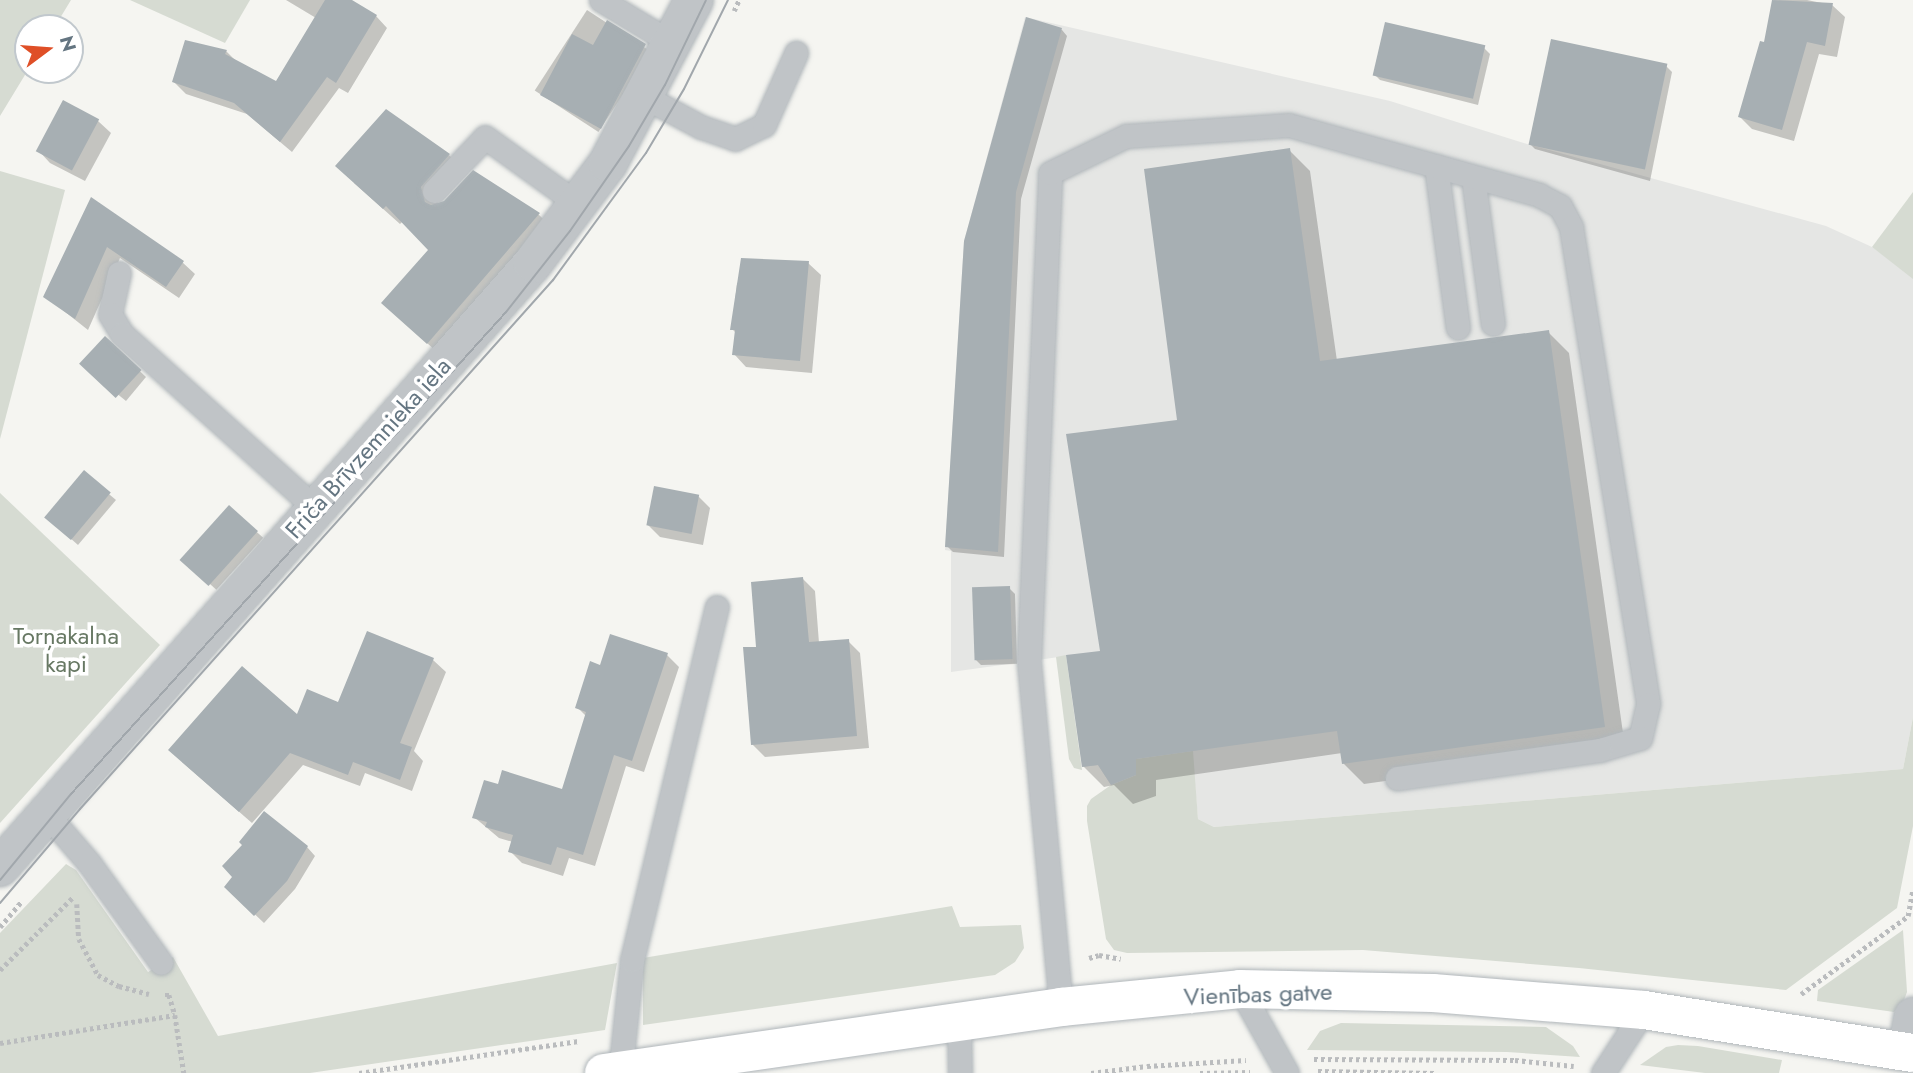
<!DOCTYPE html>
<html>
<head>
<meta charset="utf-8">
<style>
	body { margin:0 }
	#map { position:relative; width:1913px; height:1073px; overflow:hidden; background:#f5f5f1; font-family:Jost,sans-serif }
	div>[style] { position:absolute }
	.built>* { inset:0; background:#e5e6e4 }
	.green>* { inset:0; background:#d6dbd2 }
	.shadow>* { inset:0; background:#0003; transform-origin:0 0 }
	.building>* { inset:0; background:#a7afb3; transform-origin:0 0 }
	.path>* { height:4.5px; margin-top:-2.25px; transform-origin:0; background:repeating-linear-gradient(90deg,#babcbe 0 3.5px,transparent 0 7px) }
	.roads { filter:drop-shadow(0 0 2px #b0b6ba) drop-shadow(0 0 2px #b0b6ba) }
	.service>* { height:23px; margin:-11.5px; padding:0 11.5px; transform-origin:11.5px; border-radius:11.5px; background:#c0c4c7 }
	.minor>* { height:38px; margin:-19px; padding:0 19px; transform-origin:19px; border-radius:19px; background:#c0c4c7 }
	.tertiary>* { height:38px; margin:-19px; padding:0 19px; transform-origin:19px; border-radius:19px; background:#c0c4c7 }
	.secondary>* { height:38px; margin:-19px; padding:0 19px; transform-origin:19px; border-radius:19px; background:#fff }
	.tram>* { height:2px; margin:-1px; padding:0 1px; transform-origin:1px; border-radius:1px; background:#a1a7ac }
	span { translate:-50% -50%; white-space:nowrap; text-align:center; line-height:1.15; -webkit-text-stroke:7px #fff; paint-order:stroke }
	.street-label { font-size:24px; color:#647581 }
	.park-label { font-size:24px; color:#677863 }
	.north { position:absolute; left:14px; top:14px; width:70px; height:70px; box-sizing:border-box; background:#fff; border:2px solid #c1c8cd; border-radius:50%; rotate:74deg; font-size:19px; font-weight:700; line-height:28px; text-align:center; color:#647581 }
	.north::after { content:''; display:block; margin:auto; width:24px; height:32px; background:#df4f27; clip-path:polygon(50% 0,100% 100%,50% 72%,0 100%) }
</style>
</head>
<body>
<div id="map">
	<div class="built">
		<i style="clip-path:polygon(1025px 17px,1390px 101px,1527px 144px,1826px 226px,1872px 247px,1913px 276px,1913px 717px,1903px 769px,1214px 827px,1198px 819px,1192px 752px,1136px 759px,1136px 775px,1111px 785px,1098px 765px,1082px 767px,1066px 656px,951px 672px,951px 551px,945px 550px,964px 241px)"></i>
	</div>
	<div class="green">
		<i style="clip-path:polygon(0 0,71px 0,54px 28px,28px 28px,28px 70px,0 116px)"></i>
		<i style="clip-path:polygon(130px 0,250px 0,225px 43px)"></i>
		<i style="clip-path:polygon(0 171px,65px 190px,0 439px)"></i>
		<i style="clip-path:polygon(1913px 192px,1913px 279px,1872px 247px)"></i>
		<i style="clip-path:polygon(0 493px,160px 645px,0 823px)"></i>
		<i style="clip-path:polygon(1066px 655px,1082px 770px,1074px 768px,1069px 759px,1056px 657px)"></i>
		<i style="clip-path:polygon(1913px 717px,1913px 826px,1897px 908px,1786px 990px,1579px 968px,1363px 950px,1127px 953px,1114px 950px,1106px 939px,1087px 821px,1087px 806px,1091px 799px,1111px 785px,1136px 775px,1136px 759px,1193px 751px,1198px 819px,1214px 827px,1903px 769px)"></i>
		<i style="clip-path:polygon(66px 864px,76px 870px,148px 972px,173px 957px,218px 1036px,617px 963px,605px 1030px,310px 1073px,0 1073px,0 933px)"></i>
		<i style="clip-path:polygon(952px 906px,960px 927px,1021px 925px,1024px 948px,1015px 962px,995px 975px,643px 1025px,643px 958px)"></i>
		<i style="clip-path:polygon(1903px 930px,1907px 992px,1904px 1000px,1894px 1012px,1817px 1001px,1818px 990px)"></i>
		<i style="clip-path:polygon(1341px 1023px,1546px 1027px,1573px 1046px,1580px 1057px,1507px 1052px,1307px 1050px,1320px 1031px)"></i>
		<i style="clip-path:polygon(1678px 1045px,1698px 1046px,1782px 1060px,1779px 1073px,1705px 1073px,1640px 1065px,1666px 1047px)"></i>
	</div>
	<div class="shadow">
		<i style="clip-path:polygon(286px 0,349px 0,376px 16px,387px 28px,348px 93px,339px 88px,292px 152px,247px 114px,186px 94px,174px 82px,186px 42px,226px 51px,238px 63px,277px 84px,316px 18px)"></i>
		<i style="clip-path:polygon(1774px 0,1807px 0,1832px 5px,1845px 17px,1837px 57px,1819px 54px,1794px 141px,1752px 129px,1740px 117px,1765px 44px)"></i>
		<i style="left:587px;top:10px;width:76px;height:96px;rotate:33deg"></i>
		<i style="clip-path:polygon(1027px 19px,1062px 30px,1067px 36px,1021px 199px,1004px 557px,953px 552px,947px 546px)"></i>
		<i style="clip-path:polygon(1484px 48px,1490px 54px,1478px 105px,1380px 80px,1374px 74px)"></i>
		<i style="clip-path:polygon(1666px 66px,1672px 72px,1650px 181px,1535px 149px,1529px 143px)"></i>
		<i style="clip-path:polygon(64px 102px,98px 121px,111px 133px,85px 181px,50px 163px,38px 150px)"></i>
		<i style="clip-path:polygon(1289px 150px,1310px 171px,1337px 361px,1548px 332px,1569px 353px,1625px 747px,1364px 784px,1343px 763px,1342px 753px,1156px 780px,1156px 796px,1133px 804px,1114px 785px,1104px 787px,1083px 766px,1102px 653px,1179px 421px)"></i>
		<i style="clip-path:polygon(449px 155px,465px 172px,436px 205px,445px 203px,473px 172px,539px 215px,556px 231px,445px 359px,400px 319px,430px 250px,403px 221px,400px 224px,354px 183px)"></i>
		<i style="clip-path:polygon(91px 199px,182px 262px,195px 274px,179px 298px,120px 258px,88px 330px,45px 296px)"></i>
		<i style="clip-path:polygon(808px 263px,821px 275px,812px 373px,746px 367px,734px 354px,736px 333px,732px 329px,737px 283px)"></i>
		<i style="clip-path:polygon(105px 338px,146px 377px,126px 401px,89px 371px)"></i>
		<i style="clip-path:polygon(84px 473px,116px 500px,78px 545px,52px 522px)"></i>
		<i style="clip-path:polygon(698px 496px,710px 508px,703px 545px,660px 537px,648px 525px)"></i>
		<i style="left:229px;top:507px;width:46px;height:70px;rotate:42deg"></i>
		<i style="clip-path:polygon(803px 579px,815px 591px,819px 643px,848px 641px,860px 653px,869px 748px,765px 757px,752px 744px,758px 648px)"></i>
		<i style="clip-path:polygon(1009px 588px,1015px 594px,1017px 664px,981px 665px,975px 659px)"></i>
		<i style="clip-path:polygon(368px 633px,433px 660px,446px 672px,414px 751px,423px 761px,412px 791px,365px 773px,360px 786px,303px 765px,252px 823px,182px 762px,339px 704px)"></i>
		<i style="clip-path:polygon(611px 636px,667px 655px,679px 667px,644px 772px,626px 766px,595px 866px,569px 858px,563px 876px,522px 863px,510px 851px,513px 842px,499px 838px,474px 817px,499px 787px,563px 791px,587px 717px,577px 707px,601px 667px)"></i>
		<i style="clip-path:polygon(244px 845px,307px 847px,315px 856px,295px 889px,264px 923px,226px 887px,234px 877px)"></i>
	</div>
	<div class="building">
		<i style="clip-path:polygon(325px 0,352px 0,377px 15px,336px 83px,327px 77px,280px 142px,234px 103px,172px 82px,185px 40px,227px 50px,225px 54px,276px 81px)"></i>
		<i style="clip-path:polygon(1772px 0,1833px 3px,1825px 46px,1807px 42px,1782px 130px,1738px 117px,1760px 41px,1764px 42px)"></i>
		<i style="clip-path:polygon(1026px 17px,1062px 28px,1016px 192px,998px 552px,945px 547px,964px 241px)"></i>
		<i style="clip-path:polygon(607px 20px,646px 44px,601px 129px,540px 95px,572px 34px,593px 45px)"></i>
		<i style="left:1385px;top:22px;width:103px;height:55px;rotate:13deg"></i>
		<i style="left:1551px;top:39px;width:119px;height:108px;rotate:12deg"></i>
		<i style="left:63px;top:100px;width:41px;height:58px;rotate:28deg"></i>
		<i style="clip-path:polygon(386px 109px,450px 154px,421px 187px,425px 202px,431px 205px,444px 201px,473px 170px,540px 213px,427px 344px,381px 303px,428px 250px,386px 206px,383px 209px,335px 166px)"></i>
		<i style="clip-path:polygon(1290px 148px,1320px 361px,1549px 330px,1605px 727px,1342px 764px,1337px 731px,1136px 759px,1136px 775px,1111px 785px,1098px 765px,1082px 767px,1066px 655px,1100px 651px,1066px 434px,1177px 420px,1144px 169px)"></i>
		<i style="clip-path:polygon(91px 197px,184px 261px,166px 287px,107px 247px,75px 319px,43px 297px)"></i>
		<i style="clip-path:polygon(741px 258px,809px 261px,800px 361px,732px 355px,735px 330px,730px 330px)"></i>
		<i style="left:105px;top:336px;width:50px;height:38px;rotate:43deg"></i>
		<i style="left:84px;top:470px;width:35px;height:62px;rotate:40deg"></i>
		<i style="left:654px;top:486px;width:46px;height:40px;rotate:11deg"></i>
		<i style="left:229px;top:505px;width:39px;height:74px;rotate:42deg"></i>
		<i style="clip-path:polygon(803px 577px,809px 642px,849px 639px,857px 736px,751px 745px,743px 647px,756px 647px,751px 582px)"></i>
		<i style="left:1010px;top:586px;width:73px;height:38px;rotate:88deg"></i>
		<i style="clip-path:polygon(367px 631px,434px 658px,400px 743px,412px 747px,400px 780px,353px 762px,348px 775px,290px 753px,239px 812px,168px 750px,242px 666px,297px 714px,307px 689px,338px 702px)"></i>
		<i style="clip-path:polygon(610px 634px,668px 653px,632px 761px,614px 755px,583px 855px,557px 847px,551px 865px,508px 852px,513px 835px,485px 827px,487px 822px,472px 818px,484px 780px,498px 784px,502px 770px,562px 789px,586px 712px,575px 708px,590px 661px,600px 665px)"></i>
		<i style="clip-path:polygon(264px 811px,308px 846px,287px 881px,254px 916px,224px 887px,232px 877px,222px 866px,242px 845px,239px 842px)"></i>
	</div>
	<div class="path">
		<i style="left:734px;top:11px;width:12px;rotate:-66deg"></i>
		<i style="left:77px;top:904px;width:35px;rotate:87deg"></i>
		<i style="left:79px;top:939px;width:41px;rotate:62.2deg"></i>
		<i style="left:98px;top:975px;width:24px;rotate:28deg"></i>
		<i style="left:119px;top:986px;width:31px;rotate:15deg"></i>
		<i style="left:0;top:927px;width:34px;rotate:-50deg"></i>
		<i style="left:1089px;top:958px;width:10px;rotate:-17deg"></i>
		<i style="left:1099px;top:955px;width:22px;rotate:10deg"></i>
		<i style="left:0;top:970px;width:105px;rotate:-45deg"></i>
		<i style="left:1801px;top:994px;width:132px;rotate:-36.1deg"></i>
		<i style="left:1908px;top:916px;width:27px;rotate:-80deg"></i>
		<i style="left:165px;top:995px;width:4px"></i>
		<i style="left:169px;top:995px;width:21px;rotate:73deg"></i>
		<i style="left:175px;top:1015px;width:59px;rotate:81.2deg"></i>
		<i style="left:0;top:1043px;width:177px;rotate:-9.1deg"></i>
		<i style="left:1314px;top:1059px;width:201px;rotate:0.3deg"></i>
		<i style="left:1515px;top:1060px;width:59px;rotate:5.8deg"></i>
		<i style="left:1318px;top:1071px;width:118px;rotate:1deg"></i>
		<i style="left:359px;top:1073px;width:222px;rotate:-8.3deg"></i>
		<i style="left:1091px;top:1073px;width:56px;rotate:-7.1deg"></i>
		<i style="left:1147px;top:1066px;width:99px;rotate:-3.5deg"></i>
		<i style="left:1200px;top:1073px;width:50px;rotate:-1.1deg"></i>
	</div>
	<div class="roads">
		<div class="service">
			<i style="left:601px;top:0;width:83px;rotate:31.2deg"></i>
			<i style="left:643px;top:96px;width:66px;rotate:28.1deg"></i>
			<i style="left:701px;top:127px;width:36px;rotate:19deg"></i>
			<i style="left:735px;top:139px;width:32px;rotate:-26deg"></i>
			<i style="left:764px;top:125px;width:79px;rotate:-66deg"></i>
			<i style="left:1436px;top:166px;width:163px;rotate:82.3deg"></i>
			<i style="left:1473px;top:177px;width:148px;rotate:82.3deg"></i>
			<i style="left:434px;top:191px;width:74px;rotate:-46.6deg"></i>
			<i style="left:485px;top:137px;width:115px;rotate:35.8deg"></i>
			<i style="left:119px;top:273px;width:42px;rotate:102.4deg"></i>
			<i style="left:110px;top:314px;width:23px;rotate:59deg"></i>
			<i style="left:122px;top:334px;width:260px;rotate:42deg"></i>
			<i style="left:46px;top:813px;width:66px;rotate:49.3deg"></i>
			<i style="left:89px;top:863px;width:123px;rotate:54.2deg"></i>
			<i style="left:1240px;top:989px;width:96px;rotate:60.8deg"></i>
			<i style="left:1061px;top:1007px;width:348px;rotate:-95.3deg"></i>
			<i style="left:1029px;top:660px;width:487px;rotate:-87.5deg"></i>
			<i style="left:1050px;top:173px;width:85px;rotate:-26deg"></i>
			<i style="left:1126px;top:136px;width:163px;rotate:-3.9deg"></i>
			<i style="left:1289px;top:125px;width:260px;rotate:15.6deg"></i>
			<i style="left:1539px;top:195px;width:24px;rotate:28deg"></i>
			<i style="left:1560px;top:206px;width:24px;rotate:62deg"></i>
			<i style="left:1571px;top:227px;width:483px;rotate:80.8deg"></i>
			<i style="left:1648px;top:704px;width:35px;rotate:103deg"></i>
			<i style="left:1640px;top:738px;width:42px;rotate:163.3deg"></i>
			<i style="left:1600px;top:750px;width:205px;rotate:172.1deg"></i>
			<i style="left:959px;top:1022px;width:51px;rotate:88.9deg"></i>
			<i style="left:620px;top:1073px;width:114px;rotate:-83.9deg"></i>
			<i style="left:632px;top:960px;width:363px;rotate:-76.5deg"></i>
			<i style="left:1603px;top:1073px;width:75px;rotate:-56.9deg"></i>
		</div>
		<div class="minor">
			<i style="left:1907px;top:1052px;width:36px;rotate:-80deg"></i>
		</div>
		<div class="tertiary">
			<i style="left:0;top:867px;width:806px;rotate:-48.57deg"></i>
			<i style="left:533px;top:263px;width:125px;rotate:-53.1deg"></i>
			<i style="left:608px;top:163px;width:184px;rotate:-62.2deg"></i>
		</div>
		<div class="secondary">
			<i style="left:604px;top:1073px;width:462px;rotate:-8.2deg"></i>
			<i style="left:1061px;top:1007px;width:180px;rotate:-5.7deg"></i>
			<i style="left:1240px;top:989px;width:193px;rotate:1.2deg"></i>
			<i style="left:1433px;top:993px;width:212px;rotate:4.6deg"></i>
			<i style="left:1644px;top:1010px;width:272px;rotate:9.1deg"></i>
		</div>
	</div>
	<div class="tram">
		<i style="left:0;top:880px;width:112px;rotate:-50.5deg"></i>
		<i style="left:71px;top:794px;width:649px;rotate:-47.93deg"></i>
		<i style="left:506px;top:312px;width:103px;rotate:-51.7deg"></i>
		<i style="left:570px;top:231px;width:103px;rotate:-55.2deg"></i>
		<i style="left:629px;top:146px;width:71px;rotate:-59.5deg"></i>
		<i style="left:665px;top:85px;width:94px;rotate:-64.2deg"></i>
		<i style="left:0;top:903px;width:123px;rotate:-49.6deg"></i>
		<i style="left:80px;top:809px;width:710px;rotate:-48.2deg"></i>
		<i style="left:553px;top:280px;width:157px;rotate:-53.8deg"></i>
		<i style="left:646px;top:153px;width:74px;rotate:-59.3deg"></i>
		<i style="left:684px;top:89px;width:99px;rotate:-63.7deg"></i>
	</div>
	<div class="street-label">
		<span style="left:368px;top:448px;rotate:-48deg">Friča Brīvzemnieka iela</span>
		<span style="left:1258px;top:994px;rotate:-2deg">Vienības gatve</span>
	</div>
	<div class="park-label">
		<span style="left:66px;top:650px">Torņakalna<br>kapi</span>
	</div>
	<div class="north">N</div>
</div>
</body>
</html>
